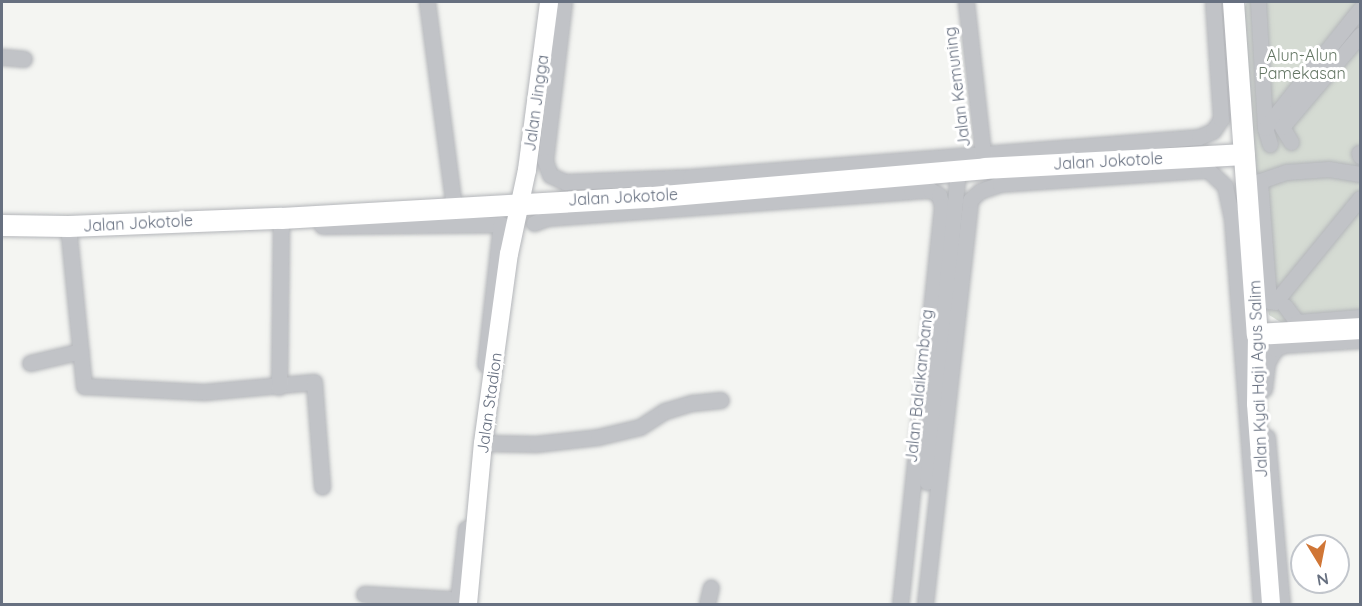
<!DOCTYPE html>
<html>
<head>
<meta charset="utf-8">
<style>
	body { margin:0 }
	#map { position:relative; width:1362px; height:606px; overflow:hidden; background:#f4f5f2; font-family:Quicksand,sans-serif }
	div>[style] { position:absolute }
	.green>* { inset:0; background:#d5dbd3 }
	.roads { filter:drop-shadow(0 0 2px #b4b6ba) drop-shadow(0 0 2px #b4b6ba) }
	.minor>* { height:15px; margin:-7.5px; padding:0 7.5px; transform-origin:7.5px; border-radius:7.5px; background:#c1c3c7 }
	.major>* { height:18px; margin:-9px; padding:0 9px; transform-origin:9px; border-radius:9px; background:#fff }
	.highway>* { height:21px; margin:-10.5px; padding:0 10.5px; transform-origin:10.5px; border-radius:10.5px; background:#fff }
	span { translate:-50% -50%; white-space:nowrap; text-align:center; line-height:1.15; -webkit-text-stroke:6px #fff; paint-order:stroke }
	.park-label { font-size:16px; color:#657765 }
	.street-label { font-size:16px; color:#677080 }
	.frame { position:absolute; inset:0; border:3px solid #677080; pointer-events:none }
	.north { position:absolute; left:1290px; top:534px; width:60px; height:60px; box-sizing:border-box; background:#fff; border:2px solid #c2c6cc; border-radius:50%; rotate:170deg; font-size:16px; font-weight:700; line-height:24px; text-align:center; color:#677080 }
	.north::after { content:''; display:block; margin:auto; width:21px; height:27px; background:#d07636; clip-path:polygon(50% 0,100% 100%,50% 72%,0 100%) }
</style>
</head>
<body>
<div id="map">
	<div class="green">
		<i style="clip-path:polygon(1247px 2px,1360px 2px,1360px 325px,1290px 328px,1269px 315px,1255px 244px,1243px 11px)"></i>
	</div>
	<div class="roads">
		<div class="minor">
			<i style="left:427px;top:2px;width:207px;rotate:82.5deg"></i>
			<i style="left:564px;top:2px;width:160px;rotate:96.8deg"></i>
			<i style="left:545px;top:161px;width:15px;rotate:70deg"></i>
			<i style="left:550px;top:175px;width:17px;rotate:25deg"></i>
			<i style="left:565px;top:182px;width:125px;rotate:-2.3deg"></i>
			<i style="left:690px;top:177px;width:511px;rotate:-4.49deg"></i>
			<i style="left:1199px;top:137px;width:15px;rotate:-23deg"></i>
			<i style="left:1213px;top:131px;width:14px;rotate:-56deg"></i>
			<i style="left:1221px;top:119px;width:117px;rotate:-93.9deg"></i>
			<i style="left:966px;top:2px;width:161px;rotate:83.6deg"></i>
			<i style="left:1258px;top:2px;width:126px;rotate:86.8deg"></i>
			<i style="left:1265px;top:128px;width:17px;rotate:73deg"></i>
			<i style="left:2px;top:57px;width:22px;rotate:5deg"></i>
			<i style="left:1265px;top:128px;width:152px;rotate:-51.4deg"></i>
			<i style="left:1291px;top:142px;width:17px;rotate:-121deg"></i>
			<i style="left:1282px;top:127px;width:121px;rotate:-49.7deg"></i>
			<i style="left:1359px;top:153px;width:3px;rotate:72deg"></i>
			<i style="left:1360px;top:174px;width:31px;rotate:-171deg"></i>
			<i style="left:1329px;top:169px;width:43px;rotate:176deg"></i>
			<i style="left:1286px;top:172px;width:28px;rotate:161deg"></i>
			<i style="left:1260px;top:181px;width:120px;rotate:85.7deg"></i>
			<i style="left:1269px;top:301px;width:6px;rotate:9deg"></i>
			<i style="left:1275px;top:302px;width:134px;rotate:-50.7deg"></i>
			<i style="left:534px;top:223px;width:14px;rotate:-21deg"></i>
			<i style="left:547px;top:218px;width:365px;rotate:-4.2deg"></i>
			<i style="left:911px;top:191px;width:19px;rotate:-3deg"></i>
			<i style="left:930px;top:190px;width:10px;rotate:29deg"></i>
			<i style="left:939px;top:195px;width:11px;rotate:75deg"></i>
			<i style="left:942px;top:206px;width:400px;rotate:96deg"></i>
			<i style="left:68px;top:226px;width:161px;rotate:84.3deg"></i>
			<i style="left:84px;top:386px;width:120px;rotate:2.9deg"></i>
			<i style="left:204px;top:392px;width:110px;rotate:-5.2deg"></i>
			<i style="left:314px;top:382px;width:105px;rotate:85.6deg"></i>
			<i style="left:322px;top:226px;width:179px;rotate:-0.6deg"></i>
			<i style="left:501px;top:224px;width:141px;rotate:96.5deg"></i>
			<i style="left:1285px;top:306px;width:20px;rotate:53deg"></i>
			<i style="left:1297px;top:322px;width:63px;rotate:-4.5deg"></i>
			<i style="left:30px;top:363px;width:52px;rotate:-13.2deg"></i>
			<i style="left:279px;top:387px;width:169px;rotate:-89.3deg"></i>
			<i style="left:1264px;top:389px;width:26px;rotate:-83deg"></i>
			<i style="left:1267px;top:363px;width:16px;rotate:-60deg"></i>
			<i style="left:1275px;top:349px;width:10px;rotate:-24deg"></i>
			<i style="left:1284px;top:345px;width:76px;rotate:-3.8deg"></i>
			<i style="left:1267px;top:437px;width:168px;rotate:84.9deg"></i>
			<i style="left:483px;top:443px;width:53px;rotate:1.1deg"></i>
			<i style="left:536px;top:444px;width:62px;rotate:-6.4deg"></i>
			<i style="left:598px;top:437px;width:43px;rotate:-13.4deg"></i>
			<i style="left:640px;top:427px;width:30px;rotate:-33deg"></i>
			<i style="left:665px;top:411px;width:28px;rotate:-17deg"></i>
			<i style="left:692px;top:403px;width:29px;rotate:-6deg"></i>
			<i style="left:927px;top:482px;width:314px;rotate:-84.3deg"></i>
			<i style="left:364px;top:594px;width:102px;rotate:3.4deg"></i>
			<i style="left:458px;top:600px;width:72px;rotate:-83.7deg"></i>
			<i style="left:707px;top:604px;width:17px;rotate:-77deg"></i>
			<i style="left:925px;top:604px;width:406px;rotate:-83.6deg"></i>
			<i style="left:970px;top:200px;width:13px;rotate:-42deg"></i>
			<i style="left:980px;top:191px;width:21px;rotate:-19deg"></i>
			<i style="left:1000px;top:184px;width:208px;rotate:-3.9deg"></i>
			<i style="left:1208px;top:170px;width:23px;rotate:43deg"></i>
			<i style="left:1225px;top:186px;width:34px;rotate:78deg"></i>
			<i style="left:1232px;top:219px;width:386px;rotate:85.7deg"></i>
		</div>
		<div class="major">
			<i style="left:1257px;top:334px;width:70px;rotate:90.8deg"></i>
			<i style="left:1256px;top:404px;width:201px;rotate:85.7deg"></i>
			<i style="left:468px;top:604px;width:162px;rotate:-84.7deg"></i>
			<i style="left:483px;top:443px;width:191px;rotate:-82.2deg"></i>
			<i style="left:509px;top:254px;width:86px;rotate:-77.9deg"></i>
			<i style="left:527px;top:170px;width:169px;rotate:-82.5deg"></i>
		</div>
		<div class="highway">
			<i style="left:1233px;top:2px;width:333px;rotate:85.9deg"></i>
			<i style="left:1257px;top:334px;width:103px;rotate:-3.3deg"></i>
			<i style="left:2px;top:225px;width:66px;rotate:0.9deg"></i>
			<i style="left:68px;top:226px;width:213px;rotate:-2.2deg"></i>
			<i style="left:281px;top:218px;width:370px;rotate:-3.3deg"></i>
			<i style="left:650px;top:197px;width:336px;rotate:-4.9deg"></i>
			<i style="left:985px;top:168px;width:259px;rotate:-3.1deg"></i>
		</div>
	</div>
	<div class="park-label">
		<span style="left:1302px;top:64px">Alun-Alun<br>Pamekasan</span>
	</div>
	<div class="street-label">
		<span style="left:957px;top:87px;rotate:-97deg">Jalan Kemuning</span>
		<span style="left:536px;top:103px;rotate:-82deg">Jalan Jingga</span>
		<span style="left:1108px;top:161px;rotate:-3deg">Jalan Jokotole</span>
		<span style="left:623px;top:197px;rotate:-3deg">Jalan Jokotole</span>
		<span style="left:138px;top:223px;rotate:-3deg">Jalan Jokotole</span>
		<span style="left:1258px;top:379px;rotate:-92deg">Jalan Kyai Haji Agus Salim</span>
		<span style="left:919px;top:386px;rotate:-84deg">Jalan Balaikambang</span>
		<span style="left:489px;top:403px;rotate:-82deg">Jalan Stadion</span>
	</div>
	<div class="frame"></div>
	<div class="north">N</div>
</div>
</body>
</html>
